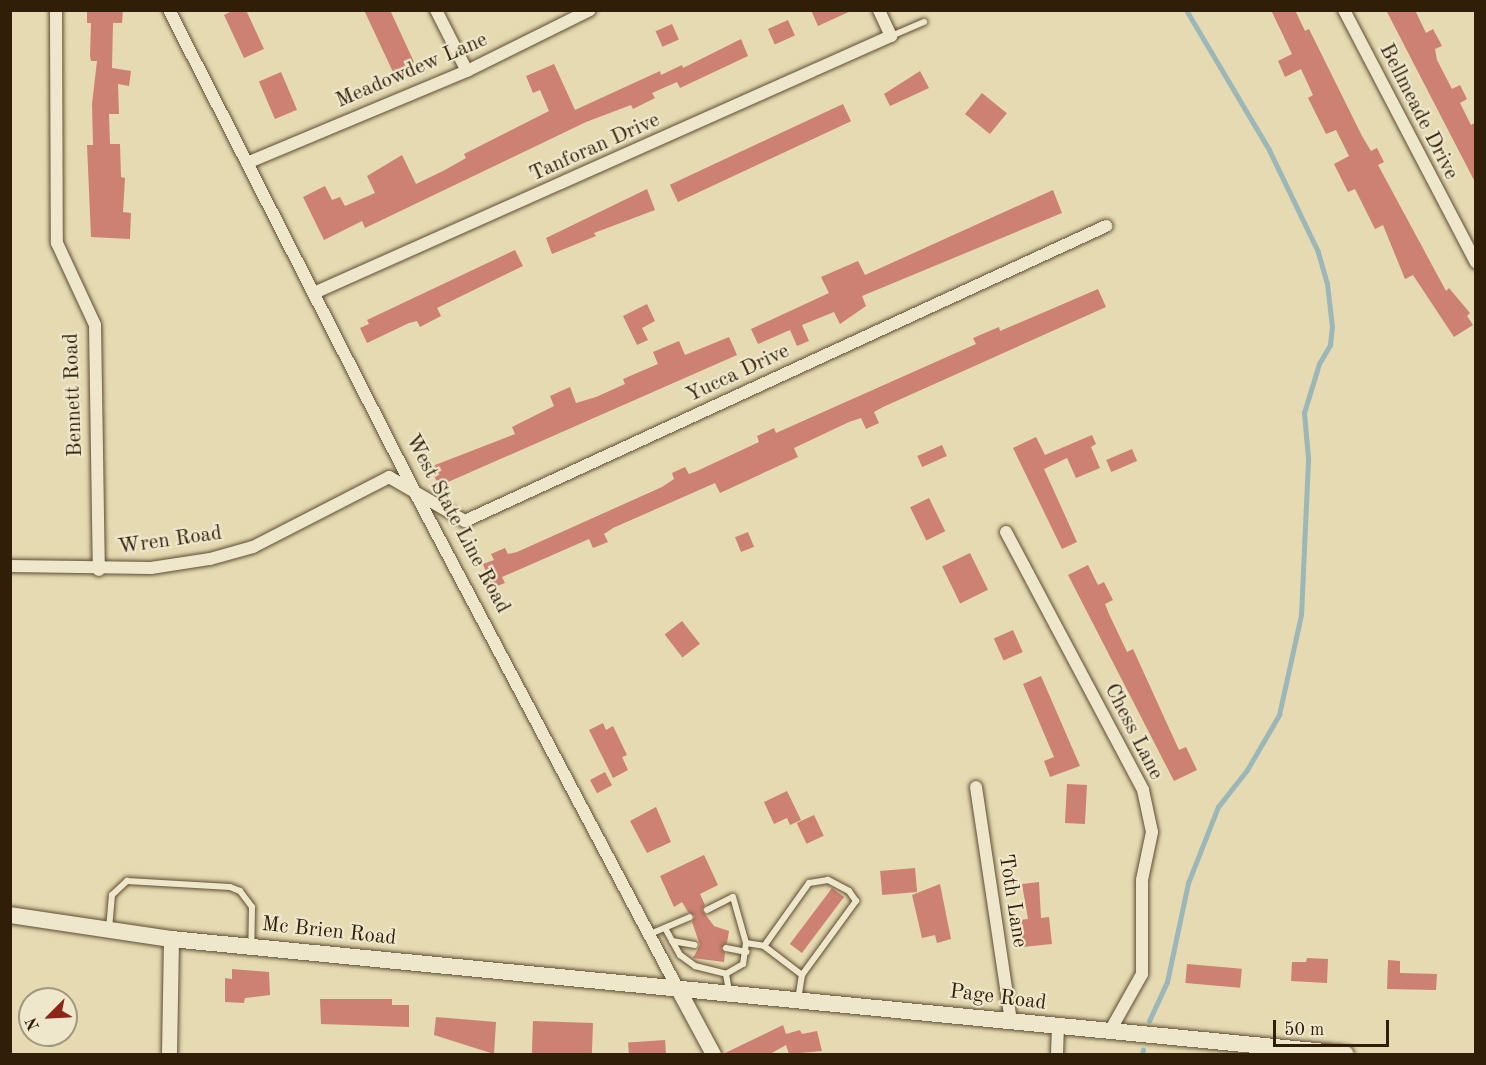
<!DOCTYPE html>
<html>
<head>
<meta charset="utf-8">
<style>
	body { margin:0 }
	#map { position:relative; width:1486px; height:1065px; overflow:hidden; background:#e5dab1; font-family:"Old Standard TT",serif }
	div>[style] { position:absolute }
	.stream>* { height:4.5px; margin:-2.25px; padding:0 2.25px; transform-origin:2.25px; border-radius:2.25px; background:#9cb7b8 }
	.building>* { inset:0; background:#cd8172; transform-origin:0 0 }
	.roads { filter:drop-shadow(0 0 2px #5e4d32) drop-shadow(0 0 2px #5e4d32) }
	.service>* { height:6px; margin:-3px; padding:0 3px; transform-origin:3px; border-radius:3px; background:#eee7cc }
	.minor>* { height:12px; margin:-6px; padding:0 6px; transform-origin:6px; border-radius:6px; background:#eee7cc }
	.tertiary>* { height:15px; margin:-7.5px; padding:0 7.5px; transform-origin:7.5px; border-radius:7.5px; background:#eee7cc }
	.secondary>* { height:16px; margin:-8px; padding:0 8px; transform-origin:8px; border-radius:8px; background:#eee7cc }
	span { translate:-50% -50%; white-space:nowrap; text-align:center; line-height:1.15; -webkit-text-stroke:4.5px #eee7cc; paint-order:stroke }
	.street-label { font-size:21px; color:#311e08 }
	.frame { position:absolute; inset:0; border:12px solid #311e08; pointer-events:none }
	.north { position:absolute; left:18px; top:987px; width:60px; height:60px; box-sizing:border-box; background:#eee7cc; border:2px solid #a2977e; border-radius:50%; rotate:246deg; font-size:16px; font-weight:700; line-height:24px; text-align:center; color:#311e08 }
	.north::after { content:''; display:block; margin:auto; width:21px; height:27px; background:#8f2418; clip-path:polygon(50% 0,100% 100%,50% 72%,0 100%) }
	.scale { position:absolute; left:1273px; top:1020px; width:116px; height:27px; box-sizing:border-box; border:3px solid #311e08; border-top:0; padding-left:8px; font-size:18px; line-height:21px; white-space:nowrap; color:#311e08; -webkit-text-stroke:4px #eee7cc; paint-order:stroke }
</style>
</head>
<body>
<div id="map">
	<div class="stream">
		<i style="left:1149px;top:1021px;width:43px;rotate:-65.2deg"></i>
		<i style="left:1167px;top:982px;width:101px;rotate:-78deg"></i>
		<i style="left:1188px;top:883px;width:82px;rotate:-68.5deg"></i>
		<i style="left:1218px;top:807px;width:47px;rotate:-51.9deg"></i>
		<i style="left:1247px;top:770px;width:64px;rotate:-59.8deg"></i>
		<i style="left:1279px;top:715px;width:102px;rotate:-77.6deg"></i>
		<i style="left:1301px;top:615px;width:157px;rotate:-87.4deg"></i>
		<i style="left:1308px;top:458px;width:45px;rotate:-95.1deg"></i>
		<i style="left:1304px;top:413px;width:51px;rotate:-73deg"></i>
		<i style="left:1319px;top:364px;width:22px;rotate:-60deg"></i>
		<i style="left:1330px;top:345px;width:18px;rotate:-84deg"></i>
		<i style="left:1332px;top:327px;width:43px;rotate:-96.6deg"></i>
		<i style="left:1327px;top:284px;width:33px;rotate:-106deg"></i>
		<i style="left:1318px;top:252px;width:113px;rotate:-115.7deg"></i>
		<i style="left:1269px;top:150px;width:163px;rotate:-120.7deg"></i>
		<i style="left:1142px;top:1054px;width:4px;rotate:-76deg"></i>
	</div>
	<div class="building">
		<i style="clip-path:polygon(87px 10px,123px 10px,122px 23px,113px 23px,112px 68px,131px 71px,129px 86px,118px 84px,119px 114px,109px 114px,110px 144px,120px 144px,121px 177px,125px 178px,123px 212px,131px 213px,130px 239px,91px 237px,87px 145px,93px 145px,92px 104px,97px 61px,91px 61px,90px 56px,91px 23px,87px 23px)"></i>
		<i style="clip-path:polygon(234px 10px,246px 10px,264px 49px,244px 58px,224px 15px)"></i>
		<i style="clip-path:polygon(364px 10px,390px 10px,414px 62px,393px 72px)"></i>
		<i style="clip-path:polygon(811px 10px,853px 10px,818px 26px)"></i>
		<i style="clip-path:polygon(1271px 10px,1295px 10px,1305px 31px,1309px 29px,1362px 136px,1371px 151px,1377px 148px,1384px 162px,1378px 165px,1446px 291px,1449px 288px,1470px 313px,1467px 316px,1473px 325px,1454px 337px,1413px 275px,1405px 279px,1383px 225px,1375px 229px,1355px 189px,1348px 192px,1334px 164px,1349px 156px,1336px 130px,1326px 134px,1308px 98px,1313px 95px,1301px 69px,1285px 77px,1278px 61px,1292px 54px)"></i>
		<i style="clip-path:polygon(1386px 10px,1415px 10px,1426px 33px,1433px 29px,1442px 46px,1435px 49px,1437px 60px,1452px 89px,1460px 85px,1467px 99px,1460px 103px,1471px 125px,1476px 122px,1476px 184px)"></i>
		<i style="left:788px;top:20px;width:17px;height:22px;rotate:66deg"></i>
		<i style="left:672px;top:24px;width:17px;height:18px;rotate:66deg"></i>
		<i style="clip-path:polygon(741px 39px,748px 56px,680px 88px,677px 82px,652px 93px,655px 98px,633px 109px,631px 105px,586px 122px,365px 228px,362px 221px,324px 240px,303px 197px,325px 186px,332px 200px,340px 197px,345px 206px,375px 193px,367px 176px,402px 155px,416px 184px,445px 170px,466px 158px,464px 154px,549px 111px,540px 90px,533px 93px,526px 76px,554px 64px,575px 110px,660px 71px,661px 75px,682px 65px,683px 68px)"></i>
		<i style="clip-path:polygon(920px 71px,929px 88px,890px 106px,884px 94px)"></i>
		<i style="left:281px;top:72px;width:41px;height:24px;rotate:67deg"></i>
		<i style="left:982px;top:93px;width:32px;height:27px;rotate:39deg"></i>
		<i style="left:843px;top:104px;width:19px;height:191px;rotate:65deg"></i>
		<i style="clip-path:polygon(647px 189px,655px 210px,594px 233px,596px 236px,552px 254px,546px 238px)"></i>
		<i style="clip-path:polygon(1053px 190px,1062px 213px,862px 296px,866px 306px,840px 324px,834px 312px,802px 325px,809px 341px,797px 346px,790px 330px,758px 344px,751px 329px,829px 293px,821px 277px,858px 261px,865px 275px)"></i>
		<i style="clip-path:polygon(515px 250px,523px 266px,437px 308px,441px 316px,420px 327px,417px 321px,409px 323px,367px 343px,360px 328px,369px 324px,367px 320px)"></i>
		<i style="clip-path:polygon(1098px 289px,1106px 307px,883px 407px,874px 412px,879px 423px,866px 429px,861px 418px,849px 422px,794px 448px,798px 457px,720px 493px,715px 483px,613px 528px,604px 534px,608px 542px,593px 548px,589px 539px,502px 577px,505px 583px,492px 588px,483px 564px,494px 560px,491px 554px,505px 548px,508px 554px,517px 552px,662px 487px,674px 479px,672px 473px,685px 467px,689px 474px,697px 471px,759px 442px,757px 436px,774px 428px,776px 433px,976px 344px,973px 338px,999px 327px,1000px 331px)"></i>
		<i style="clip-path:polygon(647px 304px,655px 321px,642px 328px,648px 340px,637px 345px,623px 316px)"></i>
		<i style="clip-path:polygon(729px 337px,737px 355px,439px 486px,430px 467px,515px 434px,512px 427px,554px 406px,550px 396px,570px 387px,576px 403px,596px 397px,625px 384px,623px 379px,658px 364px,653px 352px,679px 341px,685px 355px)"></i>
		<i style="clip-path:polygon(1092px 435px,1096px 444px,1091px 447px,1100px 468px,1076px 478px,1067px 458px,1044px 469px,1077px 542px,1062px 549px,1013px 448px,1036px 437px,1045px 455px)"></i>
		<i style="left:942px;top:445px;width:12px;height:27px;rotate:66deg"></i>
		<i style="left:1132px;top:449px;width:13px;height:28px;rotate:67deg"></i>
		<i style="left:929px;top:498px;width:37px;height:21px;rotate:64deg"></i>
		<i style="left:748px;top:532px;width:16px;height:14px;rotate:68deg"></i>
		<i style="left:970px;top:553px;width:41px;height:31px;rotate:64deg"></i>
		<i style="clip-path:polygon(1088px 565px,1098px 585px,1104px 582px,1113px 600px,1105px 604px,1109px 614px,1127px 652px,1133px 649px,1179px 750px,1186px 747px,1197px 770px,1174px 781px,1068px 575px)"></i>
		<i style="left:682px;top:621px;width:29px;height:22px;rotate:52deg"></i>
		<i style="left:1013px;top:630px;width:24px;height:21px;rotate:66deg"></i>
		<i style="clip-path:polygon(1041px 676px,1080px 766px,1050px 777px,1044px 761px,1054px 757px,1023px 684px)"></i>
		<i style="clip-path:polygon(603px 723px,606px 730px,613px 726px,627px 755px,622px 757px,628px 770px,613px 778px,589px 730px)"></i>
		<i style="left:605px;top:772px;width:15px;height:17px;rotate:62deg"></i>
		<i style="left:1067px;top:784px;width:20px;height:39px;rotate:3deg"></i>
		<i style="clip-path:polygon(787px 791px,801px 820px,790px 825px,787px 818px,774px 824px,764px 802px)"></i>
		<i style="clip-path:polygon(656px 807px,671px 842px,647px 853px,630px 821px)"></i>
		<i style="left:814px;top:815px;width:23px;height:19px;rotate:65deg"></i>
		<i style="clip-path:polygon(704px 855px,718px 885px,700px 894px,705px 905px,702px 910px,714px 926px,729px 931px,727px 943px,721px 948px,725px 953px,724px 962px,693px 958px,700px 945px,692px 922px,695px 916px,688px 912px,682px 902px,674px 907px,660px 876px)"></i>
		<i style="left:915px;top:868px;width:24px;height:35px;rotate:85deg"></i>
		<i style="clip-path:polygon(1039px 882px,1041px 918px,1049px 917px,1052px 944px,1023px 947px,1020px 920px,1028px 919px,1022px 884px)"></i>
		<i style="clip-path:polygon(940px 884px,951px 939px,937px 943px,935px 935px,922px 938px,912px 895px)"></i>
		<i style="left:832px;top:888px;width:15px;height:70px;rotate:37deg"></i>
		<i style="clip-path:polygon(1307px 958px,1328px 959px,1327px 983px,1291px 981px,1292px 962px,1306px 962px)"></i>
		<i style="clip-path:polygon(1388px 960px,1400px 961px,1400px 973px,1437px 974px,1436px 990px,1387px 989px)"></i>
		<i style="left:1187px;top:964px;width:55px;height:19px;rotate:5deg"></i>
		<i style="clip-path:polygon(232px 969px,269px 972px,270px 995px,245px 998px,244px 1003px,225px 1002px,225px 978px,232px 979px)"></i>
		<i style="clip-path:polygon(320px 999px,392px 999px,392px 1005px,409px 1005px,409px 1027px,321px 1024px)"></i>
		<i style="clip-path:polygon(436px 1017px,496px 1022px,494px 1054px,434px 1035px)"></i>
		<i style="left:533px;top:1021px;width:60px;height:33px;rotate:2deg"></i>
		<i style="clip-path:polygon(783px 1025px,786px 1034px,800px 1030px,802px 1034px,817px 1031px,822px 1051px,789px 1054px,786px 1045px,770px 1054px,723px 1054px)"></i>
		<i style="left:665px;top:1040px;width:14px;height:37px;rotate:86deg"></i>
	</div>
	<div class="roads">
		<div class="service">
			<i style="left:891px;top:36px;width:36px;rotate:-23deg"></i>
			<i style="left:707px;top:910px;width:29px;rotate:-27deg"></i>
			<i style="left:733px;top:897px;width:48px;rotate:74.2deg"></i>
			<i style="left:746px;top:943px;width:21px;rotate:98deg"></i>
			<i style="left:743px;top:964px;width:20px;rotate:150deg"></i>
			<i style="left:726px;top:974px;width:17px;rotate:80deg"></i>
			<i style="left:665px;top:928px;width:31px;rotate:61deg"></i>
			<i style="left:680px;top:955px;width:19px;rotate:36deg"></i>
			<i style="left:695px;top:966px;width:32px;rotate:14deg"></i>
			<i style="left:109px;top:929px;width:34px;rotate:-85deg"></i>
			<i style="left:112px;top:895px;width:21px;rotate:-43deg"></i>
			<i style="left:127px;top:881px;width:103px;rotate:3.3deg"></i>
			<i style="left:230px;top:887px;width:11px;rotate:22deg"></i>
			<i style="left:240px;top:891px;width:20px;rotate:53deg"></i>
			<i style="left:252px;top:907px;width:39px;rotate:91deg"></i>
			<i style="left:650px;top:934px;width:43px;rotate:-23deg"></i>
			<i style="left:672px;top:941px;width:23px;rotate:10deg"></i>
			<i style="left:746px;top:943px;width:18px;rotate:9deg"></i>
			<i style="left:726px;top:948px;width:21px;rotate:11deg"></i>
			<i style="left:798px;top:1000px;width:25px;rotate:-81deg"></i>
			<i style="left:802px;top:975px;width:92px;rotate:-53.9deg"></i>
			<i style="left:856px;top:901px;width:12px;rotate:-125deg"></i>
			<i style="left:849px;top:891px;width:24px;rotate:-152deg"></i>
			<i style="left:828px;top:880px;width:19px;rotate:171deg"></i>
			<i style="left:809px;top:883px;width:77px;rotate:125.5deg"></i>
			<i style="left:764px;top:946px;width:48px;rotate:37.3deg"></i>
		</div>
		<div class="minor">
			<i style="left:56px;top:10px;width:233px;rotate:89.8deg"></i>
			<i style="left:57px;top:243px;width:90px;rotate:65.1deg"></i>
			<i style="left:95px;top:325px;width:245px;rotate:89.1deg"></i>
			<i style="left:169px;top:10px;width:555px;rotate:62.97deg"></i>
			<i style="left:421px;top:504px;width:549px;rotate:62.08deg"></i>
			<i style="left:436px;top:10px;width:68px;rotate:63.1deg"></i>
			<i style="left:1344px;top:10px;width:285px;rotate:62.4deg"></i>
			<i style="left:247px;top:163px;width:238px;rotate:-22.7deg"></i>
			<i style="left:467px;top:71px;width:137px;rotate:-26.4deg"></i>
			<i style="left:314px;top:293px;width:632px;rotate:-24.01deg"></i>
			<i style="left:891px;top:36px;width:29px;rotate:-115deg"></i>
			<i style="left:1006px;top:532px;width:292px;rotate:62deg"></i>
			<i style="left:1143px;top:790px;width:43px;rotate:77.9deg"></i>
			<i style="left:1152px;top:832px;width:49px;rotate:101.8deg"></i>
			<i style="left:1142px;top:880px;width:94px;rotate:90deg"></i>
			<i style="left:1142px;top:974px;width:65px;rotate:119.3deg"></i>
			<i style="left:10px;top:566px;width:141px;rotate:0.8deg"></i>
			<i style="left:151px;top:568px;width:60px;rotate:-8.7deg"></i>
			<i style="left:210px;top:559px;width:45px;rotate:-15.6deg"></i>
			<i style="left:253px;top:547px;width:153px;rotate:-27.2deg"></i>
			<i style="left:389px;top:477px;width:88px;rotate:30.1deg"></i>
			<i style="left:465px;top:521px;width:706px;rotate:-24.71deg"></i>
			<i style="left:976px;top:787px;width:237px;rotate:81.5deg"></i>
			<i style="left:1057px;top:1054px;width:26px;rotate:-88deg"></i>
		</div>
		<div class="tertiary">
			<i style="left:678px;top:989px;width:74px;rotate:61.7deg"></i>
			<i style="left:169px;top:1054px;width:115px;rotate:-89deg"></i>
		</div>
		<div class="secondary">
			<i style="left:10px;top:915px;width:163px;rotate:8.5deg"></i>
			<i style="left:171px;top:939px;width:1180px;rotate:5.59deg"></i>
		</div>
	</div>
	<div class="street-label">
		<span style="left:412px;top:71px;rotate:-23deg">Meadowdew Lane</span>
		<span style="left:1418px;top:112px;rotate:63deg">Bellmeade Drive</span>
		<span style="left:595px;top:148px;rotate:-24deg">Tanforan Drive</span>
		<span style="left:738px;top:374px;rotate:-25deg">Yucca Drive</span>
		<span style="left:74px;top:395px;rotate:-92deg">Bennett Road</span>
		<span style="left:457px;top:524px;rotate:62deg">West State Line Road</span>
		<span style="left:170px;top:541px;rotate:-8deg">Wren Road</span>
		<span style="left:1133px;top:732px;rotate:63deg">Chess Lane</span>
		<span style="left:1012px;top:901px;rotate:81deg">Toth Lane</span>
		<span style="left:329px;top:932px;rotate:6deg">Mc Brien Road</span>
		<span style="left:998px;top:998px;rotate:7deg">Page Road</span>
	</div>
	<div class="frame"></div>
	<div class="north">N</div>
	<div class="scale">50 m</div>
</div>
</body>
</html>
